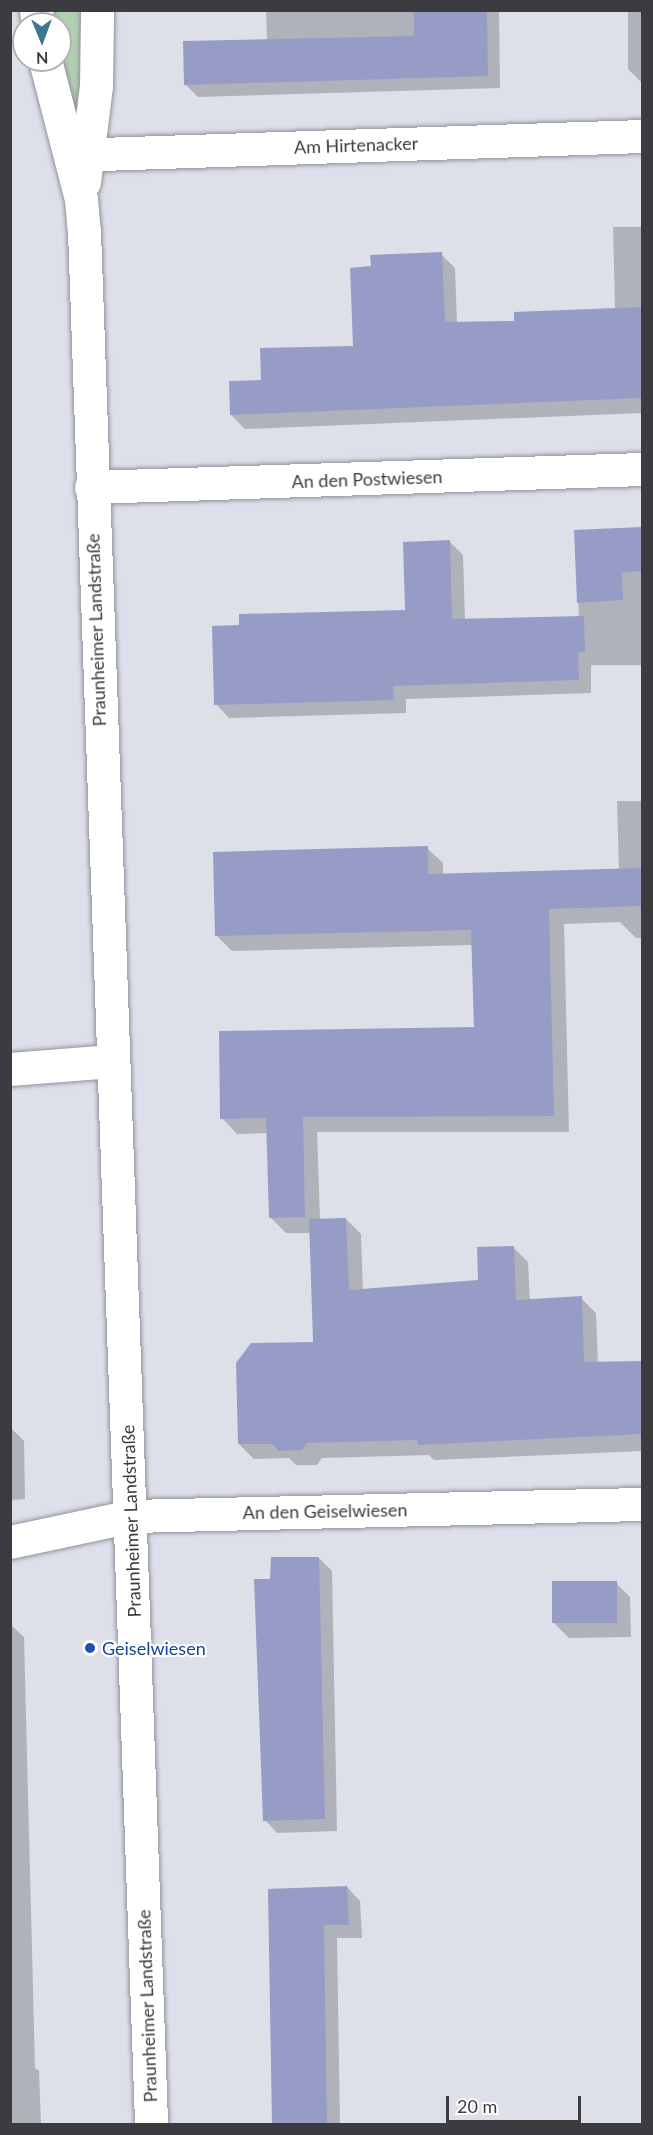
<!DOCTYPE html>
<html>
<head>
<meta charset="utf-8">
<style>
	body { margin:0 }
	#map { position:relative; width:653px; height:2135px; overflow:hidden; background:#dddfe9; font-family:Lato,sans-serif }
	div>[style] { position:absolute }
	.green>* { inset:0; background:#b2d0b0 }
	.shadow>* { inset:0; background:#0003 }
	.building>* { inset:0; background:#979cc7; transform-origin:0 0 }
	.roads { filter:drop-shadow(0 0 2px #91929c) drop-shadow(0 0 2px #91929c) }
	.minor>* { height:33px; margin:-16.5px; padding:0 16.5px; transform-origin:16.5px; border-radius:16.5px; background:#fff }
	.major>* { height:33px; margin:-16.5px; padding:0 16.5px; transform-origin:16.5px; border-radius:16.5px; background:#fff }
	.dots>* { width:16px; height:16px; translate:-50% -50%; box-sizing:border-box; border:3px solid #fff; border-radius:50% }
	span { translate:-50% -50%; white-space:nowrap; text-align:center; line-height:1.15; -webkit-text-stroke:4.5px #fff; paint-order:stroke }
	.street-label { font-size:18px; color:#3c3c40 }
	.transit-label { font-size:18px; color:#164399 }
	.left { translate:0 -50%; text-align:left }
	.frame { position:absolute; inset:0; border:12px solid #3c3c40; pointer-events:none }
	.north { position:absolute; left:12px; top:12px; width:60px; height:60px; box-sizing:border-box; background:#fff; border:2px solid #b1b1b3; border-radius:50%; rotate:179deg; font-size:16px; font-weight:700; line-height:24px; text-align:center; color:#3c3c40 }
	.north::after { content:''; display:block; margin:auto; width:21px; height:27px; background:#3c778f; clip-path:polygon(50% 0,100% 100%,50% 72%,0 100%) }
	.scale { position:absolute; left:446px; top:2096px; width:135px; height:27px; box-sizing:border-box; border:3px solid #3c3c40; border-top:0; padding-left:8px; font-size:18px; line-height:21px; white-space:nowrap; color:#3c3c40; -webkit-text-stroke:4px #fff; paint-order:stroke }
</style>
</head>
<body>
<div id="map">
	<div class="green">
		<i style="clip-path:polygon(49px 11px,86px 11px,80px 114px,66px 114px,60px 24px,51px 24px)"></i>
	</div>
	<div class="shadow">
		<i style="clip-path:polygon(266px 10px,499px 10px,500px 88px,198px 97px,185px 84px,267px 41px)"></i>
		<i style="clip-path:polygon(628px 10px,642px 10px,642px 83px,628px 69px)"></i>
		<i style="clip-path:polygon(613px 227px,642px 227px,642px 413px,245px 429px,231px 415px,262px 382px,354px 347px,372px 268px,441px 254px,455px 268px,457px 323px,516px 322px,615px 309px)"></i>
		<i style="clip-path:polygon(642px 529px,642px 665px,591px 665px,591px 693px,406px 699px,406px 713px,229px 718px,216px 704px,407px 612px,449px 541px,463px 555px,465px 620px,579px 618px,576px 531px)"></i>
		<i style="clip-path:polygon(617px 801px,642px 801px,642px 938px,636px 938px,620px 922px,564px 924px,569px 1132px,317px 1132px,320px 1220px,346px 1219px,361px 1234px,363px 1290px,480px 1281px,513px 1247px,528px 1262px,530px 1301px,581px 1298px,596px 1313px,598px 1363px,642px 1362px,642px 1451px,434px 1460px,429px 1455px,322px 1458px,317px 1465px,296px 1465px,289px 1458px,254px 1459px,239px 1444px,314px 1343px,311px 1233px,286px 1233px,270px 1217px,268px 1133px,237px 1134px,222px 1118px,475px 1028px,473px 945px,232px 951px,216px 935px,427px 848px,443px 863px,443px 875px,619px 870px)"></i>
		<i style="clip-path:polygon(10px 1427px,24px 1441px,25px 1499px,10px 1500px)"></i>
		<i style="clip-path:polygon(319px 1558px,332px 1571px,337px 1831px,277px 1833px,265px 1820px,272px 1581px)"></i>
		<i style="clip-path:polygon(616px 1583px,630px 1597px,631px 1637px,569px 1638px,554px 1623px)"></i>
		<i style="clip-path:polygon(10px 1624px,24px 1637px,35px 2068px,39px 2071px,41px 2124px,10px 2124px)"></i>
		<i style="clip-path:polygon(347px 1887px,360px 1901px,362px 1938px,337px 1938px,340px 2124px,275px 2124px,269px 1890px)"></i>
	</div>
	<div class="building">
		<i style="clip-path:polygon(414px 10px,487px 10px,488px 76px,184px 85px,183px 41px,414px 36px)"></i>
		<i style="clip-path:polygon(442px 252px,445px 322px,514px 321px,514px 312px,642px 307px,642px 398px,230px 415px,229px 381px,261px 380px,260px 348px,353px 346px,350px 268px,371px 266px,370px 255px)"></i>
		<i style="clip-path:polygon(642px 527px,642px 571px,622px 572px,623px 600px,577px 603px,574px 530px)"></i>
		<i style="clip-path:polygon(450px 540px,452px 619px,584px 616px,585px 652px,578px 652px,579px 680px,393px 686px,394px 700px,214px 705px,212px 626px,239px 625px,239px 614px,405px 610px,403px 542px)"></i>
		<i style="clip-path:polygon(428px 846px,428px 874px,642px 868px,642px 906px,549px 909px,554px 1116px,303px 1117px,305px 1217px,269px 1218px,266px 1118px,220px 1119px,219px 1031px,474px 1027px,471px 930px,215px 936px,213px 852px)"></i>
		<i style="clip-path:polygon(346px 1218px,349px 1290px,478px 1280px,477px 1247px,514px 1246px,516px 1300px,582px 1296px,584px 1362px,642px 1361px,642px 1434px,418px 1445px,417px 1440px,307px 1443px,302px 1450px,279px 1451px,272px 1444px,238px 1444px,236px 1363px,251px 1343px,313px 1342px,309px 1219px)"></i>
		<i style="clip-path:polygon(271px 1557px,319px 1557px,325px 1819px,263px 1821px,254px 1579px,270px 1579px)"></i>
		<i style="left:617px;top:1581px;width:42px;height:65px;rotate:90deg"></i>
		<i style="clip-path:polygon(347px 1886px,349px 1925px,324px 1925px,327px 2124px,272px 2124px,268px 1889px)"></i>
	</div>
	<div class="roads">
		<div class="minor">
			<i style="left:70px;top:155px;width:572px;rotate:-1.9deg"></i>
			<i style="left:91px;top:487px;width:551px;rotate:-1.87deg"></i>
			<i style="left:10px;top:1069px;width:102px;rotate:-4.5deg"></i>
			<i style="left:10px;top:1542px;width:124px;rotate:-12.1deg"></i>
			<i style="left:131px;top:1516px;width:511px;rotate:-1.35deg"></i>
		</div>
		<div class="major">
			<i style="left:36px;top:10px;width:14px;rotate:82deg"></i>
			<i style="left:45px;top:60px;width:144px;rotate:75.5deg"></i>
			<i style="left:81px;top:199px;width:32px;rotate:85deg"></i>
			<i style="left:84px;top:231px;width:1894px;rotate:87.97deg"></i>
			<i style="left:84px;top:182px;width:97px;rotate:-82.9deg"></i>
			<i style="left:96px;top:86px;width:76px;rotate:-89.2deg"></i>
		</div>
	</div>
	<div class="dots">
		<i style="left:90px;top:1648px;background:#1a4fb4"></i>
	</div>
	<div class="street-label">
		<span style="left:356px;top:145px;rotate:-2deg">Am Hirtenacker</span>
		<span style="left:367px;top:479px;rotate:-2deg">An den Postwiesen</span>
		<span style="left:96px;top:630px;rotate:-92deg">Praunheimer Landstraße</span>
		<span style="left:325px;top:1511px;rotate:-1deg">An den Geiselwiesen</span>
		<span style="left:131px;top:1521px;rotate:-92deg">Praunheimer Landstraße</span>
		<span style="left:147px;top:2006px;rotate:-92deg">Praunheimer Landstraße</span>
	</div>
	<div class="transit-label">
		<span class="left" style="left:102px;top:1648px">Geiselwiesen</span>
	</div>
	<div class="frame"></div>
	<div class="north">N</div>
	<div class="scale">20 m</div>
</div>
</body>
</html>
